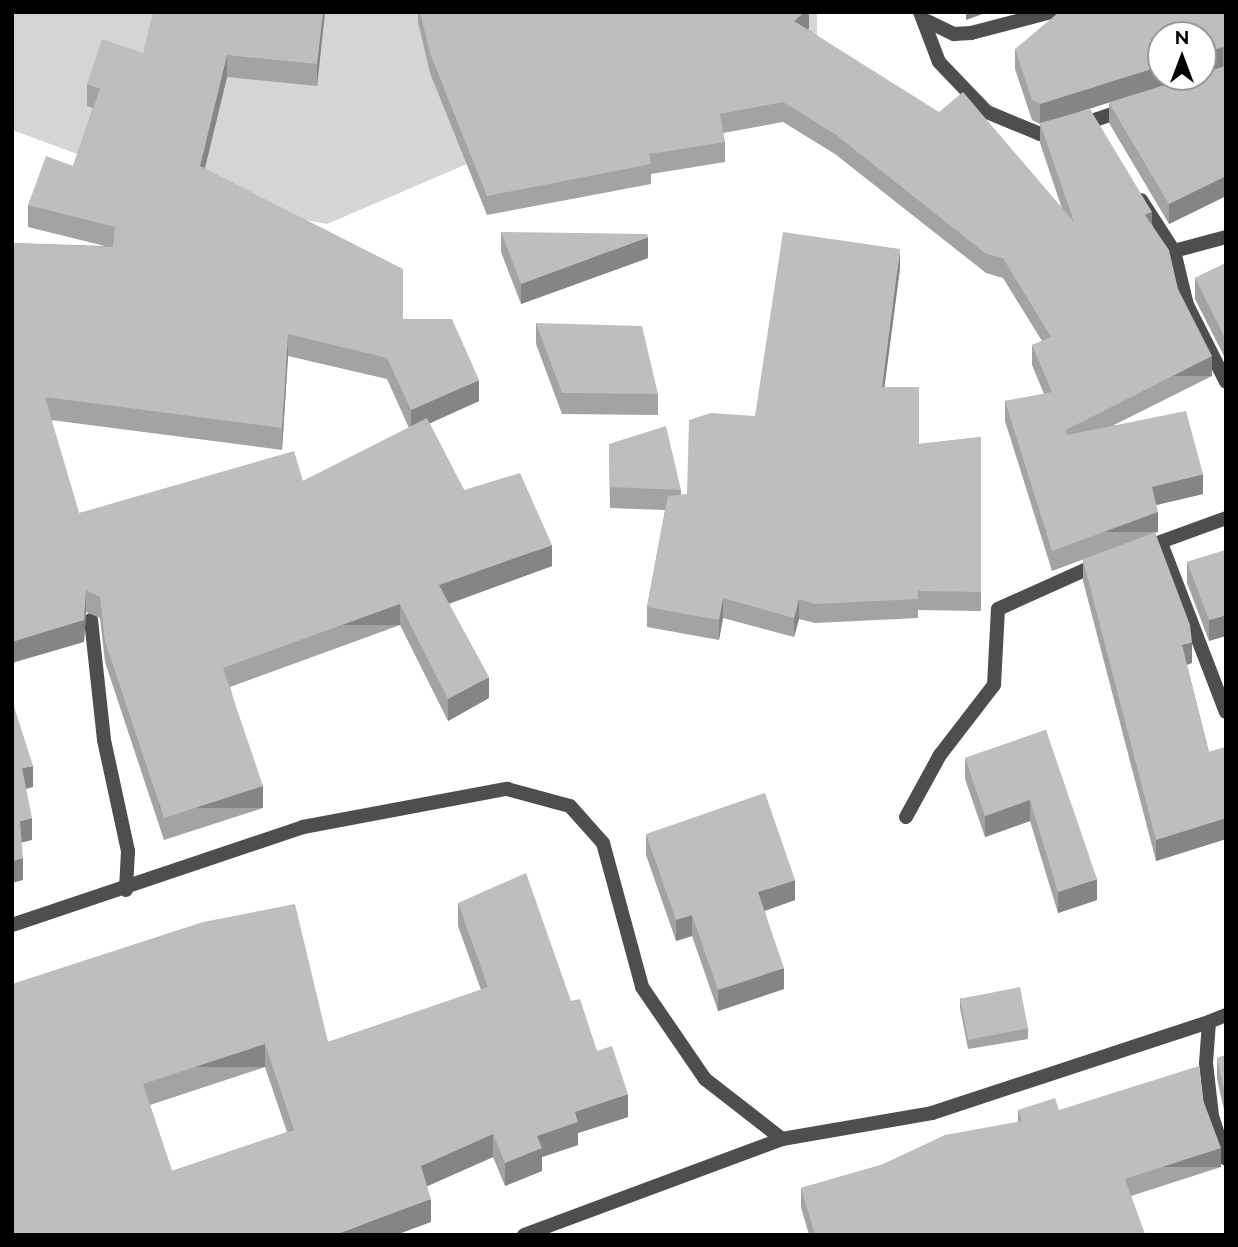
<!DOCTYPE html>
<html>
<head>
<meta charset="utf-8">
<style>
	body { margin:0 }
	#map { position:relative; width:1238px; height:1247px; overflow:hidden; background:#fff; font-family:Raleway,sans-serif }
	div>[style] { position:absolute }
	.green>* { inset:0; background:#d5d5d5 }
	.street>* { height:14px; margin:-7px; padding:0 7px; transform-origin:7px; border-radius:7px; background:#4e4e4e }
	.wall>* { inset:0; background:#a3a3a3 }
	.shaded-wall>* { inset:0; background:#858585; transform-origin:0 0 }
	.building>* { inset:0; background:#bebebe; transform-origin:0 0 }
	span { translate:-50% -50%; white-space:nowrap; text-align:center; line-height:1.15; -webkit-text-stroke:6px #fff; paint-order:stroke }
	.frame { position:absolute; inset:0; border:14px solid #000; pointer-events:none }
	.north { position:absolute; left:1147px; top:21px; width:70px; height:70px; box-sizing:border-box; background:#fff; border:2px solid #999; border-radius:50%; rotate:0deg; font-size:19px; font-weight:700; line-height:28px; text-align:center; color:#000 }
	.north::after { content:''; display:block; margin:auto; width:24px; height:32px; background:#000; clip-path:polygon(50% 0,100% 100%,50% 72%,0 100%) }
</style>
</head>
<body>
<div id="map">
	<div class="green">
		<i style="clip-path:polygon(12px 12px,817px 12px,817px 77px,688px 69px,327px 224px,211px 203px,12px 130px)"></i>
	</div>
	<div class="street">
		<i style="left:920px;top:12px;width:53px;rotate:69.2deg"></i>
		<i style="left:939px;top:62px;width:69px;rotate:46.2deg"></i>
		<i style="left:987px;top:112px;width:57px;rotate:22.5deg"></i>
		<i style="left:1040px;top:134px;width:17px;rotate:-10deg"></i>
		<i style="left:927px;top:21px;width:30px;rotate:26deg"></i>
		<i style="left:954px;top:34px;width:17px;rotate:-3deg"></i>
		<i style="left:971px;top:33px;width:83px;rotate:-14.7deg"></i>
		<i style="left:1080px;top:125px;width:46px;rotate:-18.8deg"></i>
		<i style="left:1141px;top:200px;width:61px;rotate:57.1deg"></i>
		<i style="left:1174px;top:251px;width:56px;rotate:76.5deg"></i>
		<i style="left:1187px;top:305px;width:86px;rotate:63.1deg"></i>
		<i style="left:1174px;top:251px;width:54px;rotate:-15.1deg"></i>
		<i style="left:1161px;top:543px;width:181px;rotate:69deg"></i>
		<i style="left:1141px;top:549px;width:90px;rotate:-20deg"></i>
		<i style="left:91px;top:620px;width:121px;rotate:83.8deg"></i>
		<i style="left:104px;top:740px;width:114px;rotate:77.8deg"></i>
		<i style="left:128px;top:851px;width:39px;rotate:93deg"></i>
		<i style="left:906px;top:817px;width:71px;rotate:-61.3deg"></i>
		<i style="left:940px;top:755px;width:88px;rotate:-52.4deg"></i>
		<i style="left:994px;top:685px;width:76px;rotate:-87deg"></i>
		<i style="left:998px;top:609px;width:110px;rotate:-24.2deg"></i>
		<i style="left:12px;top:925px;width:307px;rotate:-18.6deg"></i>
		<i style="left:303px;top:827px;width:208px;rotate:-10.6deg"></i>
		<i style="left:507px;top:789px;width:65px;rotate:15.1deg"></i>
		<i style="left:570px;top:806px;width:50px;rotate:48.3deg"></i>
		<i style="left:603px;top:843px;width:149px;rotate:74.8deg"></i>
		<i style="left:642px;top:987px;width:112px;rotate:55.6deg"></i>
		<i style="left:705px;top:1079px;width:98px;rotate:37.9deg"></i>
		<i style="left:782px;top:1139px;width:152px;rotate:-9.8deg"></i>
		<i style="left:932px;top:1113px;width:292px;rotate:-18.2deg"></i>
		<i style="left:1226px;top:1015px;width:18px;rotate:158deg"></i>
		<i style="left:1209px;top:1022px;width:41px;rotate:94.2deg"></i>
		<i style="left:1206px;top:1063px;width:53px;rotate:83.5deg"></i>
		<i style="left:1212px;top:1116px;width:45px;rotate:72deg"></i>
		<i style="left:524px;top:1235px;width:275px;rotate:-20.4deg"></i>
	</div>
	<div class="wall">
		<i style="clip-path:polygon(evenodd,325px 12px,317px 86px,227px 77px,205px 168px,403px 319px,479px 401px,429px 423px,464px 490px,552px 566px,449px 604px,489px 698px,448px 721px,400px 625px,230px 687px,263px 808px,164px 840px,105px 662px,100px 618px,86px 612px,84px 642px,12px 243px,105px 246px,28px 227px,28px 205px,73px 166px,93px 108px,87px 106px,87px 84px,143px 53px,325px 12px,288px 356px,387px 379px,409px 428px,303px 481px,79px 513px,51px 420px,282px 450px,288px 356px)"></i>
		<i style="clip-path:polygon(418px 12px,809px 12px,809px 28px,808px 29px,1062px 209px,1040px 143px,1040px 124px,1032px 120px,1015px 69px,1015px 49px,1226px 12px,1226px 196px,1169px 224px,1109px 123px,1109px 103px,1190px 77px,1067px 116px,1152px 224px,1212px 376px,1114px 425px,1203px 494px,1156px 505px,1158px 532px,1155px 533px,1192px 663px,1187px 665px,1209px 752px,1226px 747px,1226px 839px,1156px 861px,1083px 581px,1083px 560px,1128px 543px,1052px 571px,1005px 421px,1005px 401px,1044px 394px,1032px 365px,1032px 345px,1042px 341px,1003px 278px,986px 273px,835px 154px,783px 122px,723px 133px,725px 142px,725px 162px,651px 174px,651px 184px,487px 215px,430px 73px,418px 22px)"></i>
		<i style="clip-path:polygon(501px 232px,648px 258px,521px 304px,501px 252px)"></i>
		<i style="clip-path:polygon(1226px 263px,1226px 360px,1195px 299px,1195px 278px)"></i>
		<i style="clip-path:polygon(900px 268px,884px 387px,919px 444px,981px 437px,981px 611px,918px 610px,918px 618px,815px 623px,799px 619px,794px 637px,723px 618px,719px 640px,647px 627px,647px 607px,665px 510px,610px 508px,609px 444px,681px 490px,681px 495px,687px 494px,755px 416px)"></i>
		<i style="clip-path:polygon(536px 323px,658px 394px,658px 415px,562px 414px,536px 344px)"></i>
		<i style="clip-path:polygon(1226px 550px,1209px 641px,1187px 583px,1187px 562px)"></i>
		<i style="clip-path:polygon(1046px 730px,1097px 900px,1058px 913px,1030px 821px,985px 837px,965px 779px,965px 758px)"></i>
		<i style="clip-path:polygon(646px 834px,795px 900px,765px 911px,784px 989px,718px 1011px,692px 936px,676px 941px,646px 855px)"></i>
		<i style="clip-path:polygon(evenodd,458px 903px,571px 1001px,597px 1051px,628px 1117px,578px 1133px,578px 1145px,542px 1157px,542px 1171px,505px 1186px,493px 1157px,427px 1186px,431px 1222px,12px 1235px,12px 984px,328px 1042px,481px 990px,458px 926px,458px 903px,265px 1067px,287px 1132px,172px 1171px,150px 1105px,265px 1067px)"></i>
		<i style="clip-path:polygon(960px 998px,1028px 1028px,1028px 1039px,968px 1049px,960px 1008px)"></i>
		<i style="clip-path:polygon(1226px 1055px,1226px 1119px,1217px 1079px,1217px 1058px)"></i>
		<i style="clip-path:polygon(1203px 1100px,1221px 1167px,1131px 1196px,1145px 1235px,809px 1235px,801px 1207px,801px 1188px,881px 1165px,1018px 1122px,1018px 1110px,1059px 1110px)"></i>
	</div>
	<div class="shaded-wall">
		<i style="clip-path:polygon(323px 12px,325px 12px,317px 86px,317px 64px)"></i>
		<i style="clip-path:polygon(805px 12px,809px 12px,809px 28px,794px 41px,794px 21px)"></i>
		<i style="clip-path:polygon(966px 12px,988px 12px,966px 20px)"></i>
		<i style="clip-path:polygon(1223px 47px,1223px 67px,1203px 73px,1203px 53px)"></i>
		<i style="clip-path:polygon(227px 55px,227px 77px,200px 188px,200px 166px)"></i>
		<i style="clip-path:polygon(1161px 66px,1161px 77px,1190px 77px,1040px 124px,1040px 104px)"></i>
		<i style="clip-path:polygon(1226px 176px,1226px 196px,1169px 224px,1169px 204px)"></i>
		<i style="clip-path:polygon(1152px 212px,1152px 232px,1145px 215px)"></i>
		<i style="clip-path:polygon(648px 237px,648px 258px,521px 304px,521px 284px)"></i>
		<i style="clip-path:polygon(900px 249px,900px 268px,882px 406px,882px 387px)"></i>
		<i style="clip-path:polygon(288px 334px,288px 356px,282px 450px,282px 428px)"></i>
		<i style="left:1212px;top:356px;width:20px;height:164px;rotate:90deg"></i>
		<i style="clip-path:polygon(479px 380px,479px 401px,411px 432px,411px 410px)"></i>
		<i style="clip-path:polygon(1203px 474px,1203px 494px,1152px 506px,1152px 487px)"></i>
		<i style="left:1158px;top:512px;width:20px;height:113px;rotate:90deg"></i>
		<i style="clip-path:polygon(552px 545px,552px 566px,439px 607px,439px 585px)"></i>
		<i style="clip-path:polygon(86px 590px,86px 612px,84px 642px,12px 663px,12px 642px)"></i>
		<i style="clip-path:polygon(723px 598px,723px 618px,719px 640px,719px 620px)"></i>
		<i style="clip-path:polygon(799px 599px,799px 619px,794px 637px,794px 618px)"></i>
		<i style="left:400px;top:604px;width:21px;height:188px;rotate:90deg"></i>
		<i style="clip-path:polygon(1226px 615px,1226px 636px,1209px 641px,1209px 620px)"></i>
		<i style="clip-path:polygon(1192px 642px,1192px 663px,1182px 666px,1182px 645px)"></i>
		<i style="clip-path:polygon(489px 677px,489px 698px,448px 721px,448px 699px)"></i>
		<i style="clip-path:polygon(33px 766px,33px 787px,22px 790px,22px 768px)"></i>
		<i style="left:263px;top:786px;width:22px;height:104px;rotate:90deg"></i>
		<i style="clip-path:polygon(1030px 800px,1030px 821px,985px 837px,985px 816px)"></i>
		<i style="clip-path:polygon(32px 818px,32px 840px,20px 843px,20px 821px)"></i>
		<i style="clip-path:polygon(1226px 818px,1226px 839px,1156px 861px,1156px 840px)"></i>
		<i style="clip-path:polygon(23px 858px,23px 880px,12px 883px,12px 861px)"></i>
		<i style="clip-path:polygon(1097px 879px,1097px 900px,1058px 913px,1058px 892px)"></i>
		<i style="clip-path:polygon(795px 880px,795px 900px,758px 913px,758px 892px)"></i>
		<i style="clip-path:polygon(692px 915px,692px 936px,676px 941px,676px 920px)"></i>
		<i style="clip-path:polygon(784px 968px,784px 989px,718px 1011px,718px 990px)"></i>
		<i style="left:265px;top:1044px;width:23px;height:128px;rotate:90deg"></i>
		<i style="clip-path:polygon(628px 1094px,628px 1117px,578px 1133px,578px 1145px,542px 1157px,542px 1171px,505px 1186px,505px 1163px,537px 1136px,575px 1112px)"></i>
		<i style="clip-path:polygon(493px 1134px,493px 1157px,421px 1189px,421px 1166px)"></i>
		<i style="left:1221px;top:1148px;width:19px;height:101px;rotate:90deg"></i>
		<i style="clip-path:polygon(431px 1199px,431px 1222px,396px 1235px,334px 1235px)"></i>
	</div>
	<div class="building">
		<i style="clip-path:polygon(153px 12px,323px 12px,317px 64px,227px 55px,200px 166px,403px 269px,403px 319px,452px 319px,479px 380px,411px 410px,387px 358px,288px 334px,282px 428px,45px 397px,79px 513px,294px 451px,303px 481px,427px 418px,464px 490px,520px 473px,552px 545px,439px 585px,489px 677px,448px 699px,400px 604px,223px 668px,263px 786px,164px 818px,105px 641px,100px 597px,86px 590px,84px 620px,12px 642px,12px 243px,113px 247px,115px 227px,28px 205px,46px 156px,73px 166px,100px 89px,87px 84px,102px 39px,143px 53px)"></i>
		<i style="clip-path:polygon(420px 12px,805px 12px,794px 21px,939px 112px,963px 92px,1074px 222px,1040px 123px,1090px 109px,1152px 212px,1145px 215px,1169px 250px,1178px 289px,1212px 356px,1066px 430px,1067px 435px,1186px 411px,1203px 474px,1152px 487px,1158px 512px,1052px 551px,1005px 401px,1052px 392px,1032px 345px,1051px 337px,1003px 258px,986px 254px,835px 134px,783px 102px,720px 114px,725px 142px,649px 154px,651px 164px,487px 196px,430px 53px)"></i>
		<i style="clip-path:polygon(1059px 12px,1226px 12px,1226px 48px,1223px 47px,1203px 53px,1203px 35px,1161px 35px,1161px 66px,1040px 104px,1032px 100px,1015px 49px)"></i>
		<i style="clip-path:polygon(1226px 66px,1226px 176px,1169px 204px,1109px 103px,1191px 77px,1203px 77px,1203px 73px)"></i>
		<i style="clip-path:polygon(501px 232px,647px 234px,648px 237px,521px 284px)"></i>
		<i style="clip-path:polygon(783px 232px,900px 249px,882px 387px,919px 387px,919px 444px,981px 437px,981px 592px,918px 591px,918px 599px,815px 604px,799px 599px,794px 618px,723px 598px,719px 620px,647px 607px,668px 496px,687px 494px,689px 420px,711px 413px,755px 416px)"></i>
		<i style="clip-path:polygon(1226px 263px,1226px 340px,1195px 278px)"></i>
		<i style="clip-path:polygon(536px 323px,642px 326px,658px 394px,562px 393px)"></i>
		<i style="clip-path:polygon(666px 426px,681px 490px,610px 487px,609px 444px)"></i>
		<i style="clip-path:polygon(1155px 532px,1190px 625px,1192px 642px,1182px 645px,1209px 752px,1226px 747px,1226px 818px,1156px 840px,1083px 560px)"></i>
		<i style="clip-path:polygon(1226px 550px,1226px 615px,1209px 620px,1187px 562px)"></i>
		<i style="clip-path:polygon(12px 700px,33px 766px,22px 768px,32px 818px,20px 821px,23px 858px,12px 861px)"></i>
		<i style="clip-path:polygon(1046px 730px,1097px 879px,1058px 892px,1030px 800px,985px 816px,965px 758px)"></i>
		<i style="clip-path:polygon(765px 793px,795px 880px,758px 892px,784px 968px,718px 990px,692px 915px,676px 920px,646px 834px)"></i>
		<i style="clip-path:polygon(evenodd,526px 873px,571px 1001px,580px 999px,597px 1051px,612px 1046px,628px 1094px,575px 1112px,578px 1122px,537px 1136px,542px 1148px,505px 1163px,493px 1134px,421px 1166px,431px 1199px,334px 1235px,12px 1235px,12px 984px,203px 922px,295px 904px,328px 1042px,488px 987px,458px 903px,526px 873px,265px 1044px,294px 1130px,172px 1171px,143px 1084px,265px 1044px)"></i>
		<i style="left:1020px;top:987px;width:42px;height:61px;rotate:79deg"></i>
		<i style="clip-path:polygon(1226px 1055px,1226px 1099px,1217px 1058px)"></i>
		<i style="clip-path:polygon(1199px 1066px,1203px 1100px,1221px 1148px,1125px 1179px,1145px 1235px,815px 1235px,801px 1188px,881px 1165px,945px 1135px,1022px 1121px,1018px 1110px,1055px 1098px,1059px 1110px)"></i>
	</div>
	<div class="frame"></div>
	<div class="north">N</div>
</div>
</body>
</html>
